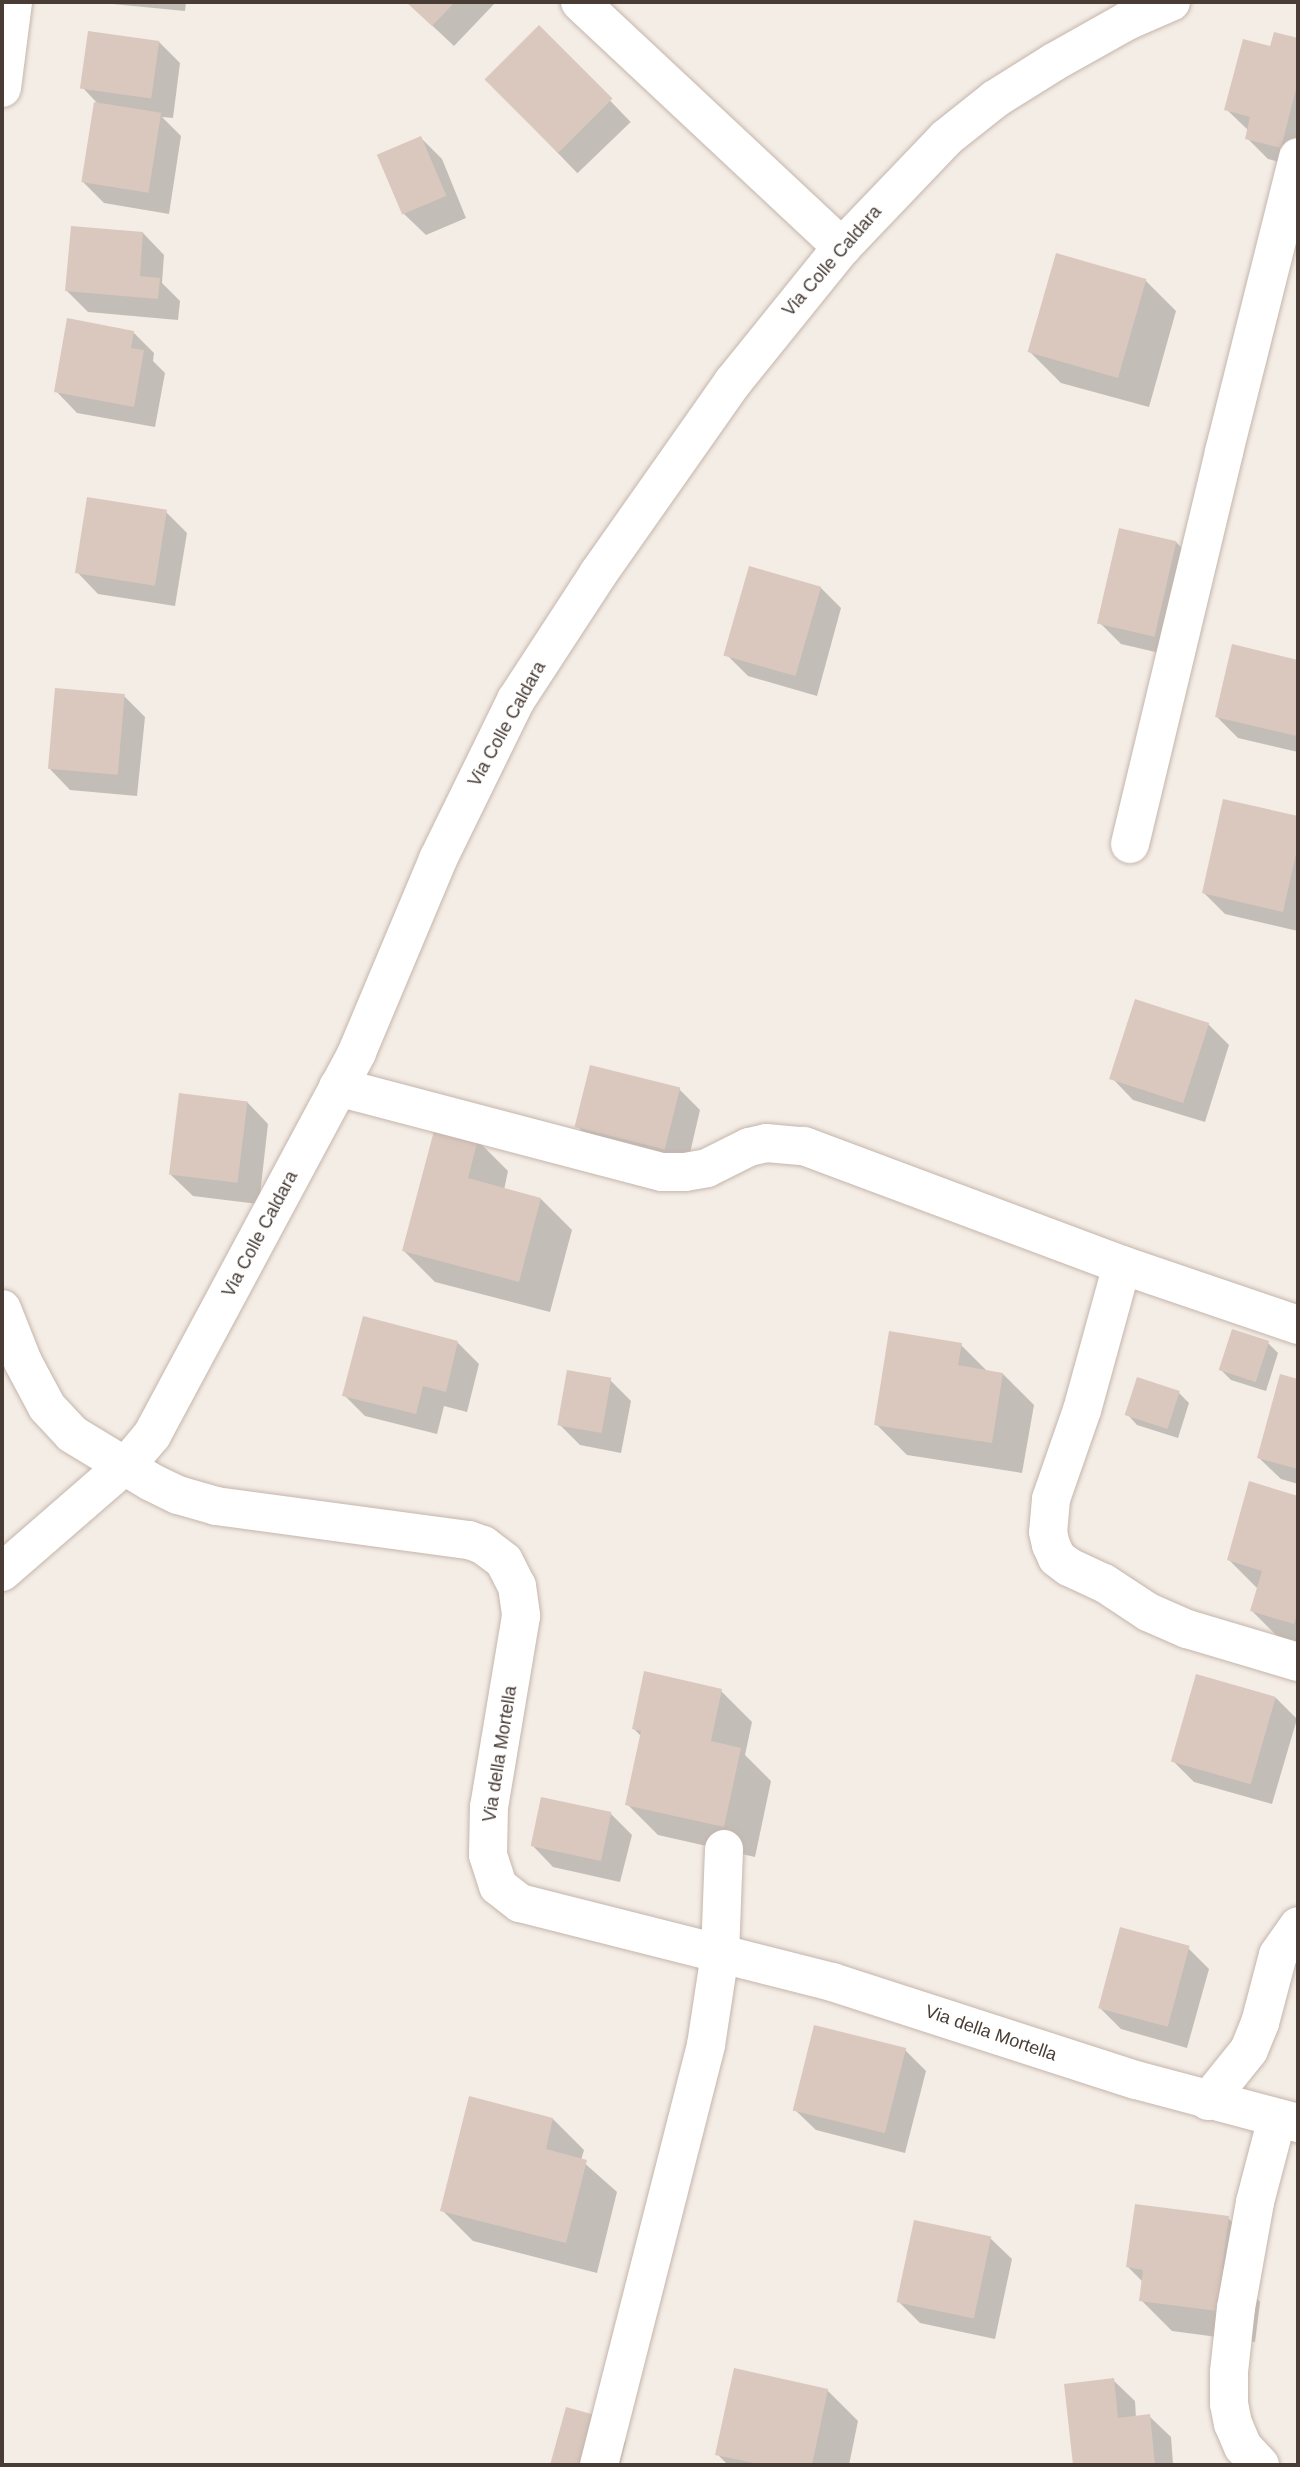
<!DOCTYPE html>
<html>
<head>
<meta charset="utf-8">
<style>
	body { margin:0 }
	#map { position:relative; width:1300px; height:2467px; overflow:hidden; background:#f4ede6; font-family:Arial,sans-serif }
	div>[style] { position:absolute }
	.shadow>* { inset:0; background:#0003; transform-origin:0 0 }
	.building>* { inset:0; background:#dac8be; transform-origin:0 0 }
	.roads { filter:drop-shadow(0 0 2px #c4b5ab) drop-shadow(0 0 2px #c4b5ab) }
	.street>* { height:38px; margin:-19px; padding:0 19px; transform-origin:19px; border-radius:19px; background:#fff }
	span { translate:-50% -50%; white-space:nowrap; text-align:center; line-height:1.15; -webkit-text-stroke:6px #fff; paint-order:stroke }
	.street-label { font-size:18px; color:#483c35 }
	.frame { position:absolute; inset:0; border:4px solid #483c35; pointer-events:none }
</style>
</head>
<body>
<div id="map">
	<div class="shadow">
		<i style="clip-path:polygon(92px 2px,186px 2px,185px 11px)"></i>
		<i style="clip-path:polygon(407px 2px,496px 2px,454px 46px)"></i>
		<i style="left:539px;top:27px;width:132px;height:74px;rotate:46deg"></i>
		<i style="clip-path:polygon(1275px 34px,1298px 40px,1298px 167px,1268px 159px,1247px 138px,1249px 131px,1226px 109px,1271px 48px)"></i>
		<i style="clip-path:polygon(159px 42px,180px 63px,173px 118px,162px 117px,181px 136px,169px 214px,104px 203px,83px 182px,99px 105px,83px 88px)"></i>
		<i style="clip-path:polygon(421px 138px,442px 159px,466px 218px,426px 235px,404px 214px)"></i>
		<i style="clip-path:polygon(143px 233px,164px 255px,162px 283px,180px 301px,178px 320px,88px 312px,67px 291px)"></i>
		<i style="clip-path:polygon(1145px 280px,1176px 311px,1149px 407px,1061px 383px,1030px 352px)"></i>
		<i style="clip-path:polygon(133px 332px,154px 353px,153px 361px,165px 373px,155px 427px,77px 413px,56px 391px)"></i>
		<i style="clip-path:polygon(166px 512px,187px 533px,175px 606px,98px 594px,77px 572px)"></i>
		<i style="clip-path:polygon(1176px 542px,1197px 564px,1177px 657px,1121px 644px,1100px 623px)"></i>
		<i style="clip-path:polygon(820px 587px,841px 608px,817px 696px,748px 676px,727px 655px)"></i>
		<i style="clip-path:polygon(1233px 646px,1298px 662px,1298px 752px,1238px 738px,1217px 717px)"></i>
		<i style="clip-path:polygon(124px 696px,145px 717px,137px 796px,70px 790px,49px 768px)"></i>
		<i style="clip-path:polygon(1224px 801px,1298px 818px,1298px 931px,1225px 914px,1204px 893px)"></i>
		<i style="clip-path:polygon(1208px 1024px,1229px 1045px,1205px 1122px,1133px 1100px,1112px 1078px)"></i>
		<i style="clip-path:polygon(679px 1089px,700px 1110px,686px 1170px,598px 1148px,577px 1126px)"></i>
		<i style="clip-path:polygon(247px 1102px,268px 1124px,259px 1204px,193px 1196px,171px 1175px)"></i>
		<i style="clip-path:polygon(477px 1140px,508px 1171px,504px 1190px,541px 1199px,572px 1230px,550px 1312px,435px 1282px,404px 1251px)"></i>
		<i style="clip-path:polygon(457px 1342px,479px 1364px,467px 1412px,444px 1406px,437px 1434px,365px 1416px,344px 1395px)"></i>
		<i style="clip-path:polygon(1268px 1343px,1278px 1353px,1266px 1391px,1231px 1380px,1221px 1370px)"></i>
		<i style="clip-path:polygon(961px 1345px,988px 1372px,1003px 1374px,1034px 1405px,1022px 1473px,907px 1455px,876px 1424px)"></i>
		<i style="clip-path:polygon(1281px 1377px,1298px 1381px,1298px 1484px,1281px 1479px,1259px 1458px)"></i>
		<i style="clip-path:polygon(610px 1380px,631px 1401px,621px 1453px,580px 1445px,559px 1424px)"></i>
		<i style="clip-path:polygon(1179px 1393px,1189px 1403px,1178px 1438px,1137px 1425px,1127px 1414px)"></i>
		<i style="clip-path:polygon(1250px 1483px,1298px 1497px,1298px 1646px,1283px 1642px,1252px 1611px,1258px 1589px,1228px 1559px)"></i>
		<i style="clip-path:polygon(721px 1691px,752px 1722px,745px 1755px,771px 1781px,755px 1857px,658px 1835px,627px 1804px,642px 1737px,634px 1729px)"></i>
		<i style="clip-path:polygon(1276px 1698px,1297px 1719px,1272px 1804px,1194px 1782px,1173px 1761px)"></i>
		<i style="clip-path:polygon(611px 1814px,632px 1835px,620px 1882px,553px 1867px,532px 1845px)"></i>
		<i style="clip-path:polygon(1188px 1948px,1209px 1969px,1187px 2048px,1121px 2029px,1100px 2008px)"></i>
		<i style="clip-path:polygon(905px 2050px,926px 2071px,905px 2153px,816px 2130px,794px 2109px)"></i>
		<i style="clip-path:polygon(553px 2119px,584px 2150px,581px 2160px,617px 2192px,597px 2273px,473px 2241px,442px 2210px)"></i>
		<i style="clip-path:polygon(1228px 2218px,1259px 2249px,1253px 2294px,1260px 2302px,1255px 2342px,1172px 2331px,1141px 2300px,1143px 2282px,1128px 2267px)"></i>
		<i style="clip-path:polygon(990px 2238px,1012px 2259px,995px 2339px,920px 2323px,899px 2302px)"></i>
		<i style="clip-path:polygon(1113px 2380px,1135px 2401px,1136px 2418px,1149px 2416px,1171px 2437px,1173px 2464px,1207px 2465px,1075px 2465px,1066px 2385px)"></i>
		<i style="clip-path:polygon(827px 2390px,858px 2421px,849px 2465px,728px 2465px,717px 2454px)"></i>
		<i style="clip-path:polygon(567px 2409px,605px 2420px,626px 2441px,620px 2465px,552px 2465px)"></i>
	</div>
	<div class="building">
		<i style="clip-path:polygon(406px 2px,455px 2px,432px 26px)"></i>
		<i style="left:539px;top:25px;width:104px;height:77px;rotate:45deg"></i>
		<i style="left:88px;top:31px;width:72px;height:58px;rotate:8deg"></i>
		<i style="clip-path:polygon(1274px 32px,1298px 38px,1298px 81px,1281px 148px,1245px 139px,1250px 117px,1224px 110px,1243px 39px,1270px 46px)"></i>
		<i style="left:94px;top:102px;width:68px;height:81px;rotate:9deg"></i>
		<i style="left:421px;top:136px;width:65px;height:48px;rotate:67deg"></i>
		<i style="clip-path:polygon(71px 226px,143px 232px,140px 276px,160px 278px,158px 299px,65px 291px)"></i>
		<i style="left:1056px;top:253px;width:94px;height:103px;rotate:16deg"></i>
		<i style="clip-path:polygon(67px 318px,134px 331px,131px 348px,144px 350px,134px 407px,54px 392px)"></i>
		<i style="left:87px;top:497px;width:81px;height:77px;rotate:9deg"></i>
		<i style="left:1119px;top:528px;width:59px;height:98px;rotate:13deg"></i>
		<i style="left:749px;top:566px;width:75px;height:93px;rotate:16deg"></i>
		<i style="clip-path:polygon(1232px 644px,1298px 660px,1297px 736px,1215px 717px)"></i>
		<i style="left:55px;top:688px;width:70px;height:81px;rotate:5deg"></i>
		<i style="clip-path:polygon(1223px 799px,1298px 816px,1298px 845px,1283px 912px,1202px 893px)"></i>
		<i style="left:1135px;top:999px;width:78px;height:84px;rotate:18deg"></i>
		<i style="left:590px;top:1065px;width:93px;height:64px;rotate:14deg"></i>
		<i style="left:179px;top:1093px;width:69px;height:82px;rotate:7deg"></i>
		<i style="clip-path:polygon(435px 1127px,478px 1139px,468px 1178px,541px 1198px,519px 1282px,402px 1251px)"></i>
		<i style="clip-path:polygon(363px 1316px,458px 1341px,446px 1392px,423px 1386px,416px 1414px,342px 1396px)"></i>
		<i style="left:1232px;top:1329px;width:39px;height:43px;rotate:18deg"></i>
		<i style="clip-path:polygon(889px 1331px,962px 1343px,958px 1365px,1003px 1373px,992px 1443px,874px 1425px)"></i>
		<i style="left:567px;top:1370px;width:45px;height:56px;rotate:10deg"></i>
		<i style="clip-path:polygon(1280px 1374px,1298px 1379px,1298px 1469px,1257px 1458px)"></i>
		<i style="left:1137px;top:1377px;width:45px;height:40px;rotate:18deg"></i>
		<i style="clip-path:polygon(1249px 1481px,1298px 1496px,1298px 1611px,1294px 1624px,1250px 1611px,1262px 1571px,1227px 1560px)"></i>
		<i style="clip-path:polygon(644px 1671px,722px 1689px,711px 1741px,741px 1748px,724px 1827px,625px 1805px,641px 1731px,632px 1729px)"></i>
		<i style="left:1196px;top:1674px;width:83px;height:91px;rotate:16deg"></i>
		<i style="left:541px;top:1797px;width:72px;height:50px;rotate:12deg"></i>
		<i style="left:1120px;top:1927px;width:72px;height:84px;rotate:15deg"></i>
		<i style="left:814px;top:2025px;width:95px;height:88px;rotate:14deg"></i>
		<i style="clip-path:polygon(469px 2096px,553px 2118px,546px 2149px,587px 2160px,566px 2243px,440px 2211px)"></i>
		<i style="clip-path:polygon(1135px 2204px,1229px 2216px,1222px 2268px,1230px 2269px,1225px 2312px,1139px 2301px,1143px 2270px,1126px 2267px)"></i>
		<i style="left:914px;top:2220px;width:79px;height:84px;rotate:12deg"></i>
		<i style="clip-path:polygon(734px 2368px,828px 2389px,812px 2465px,764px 2465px,715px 2455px)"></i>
		<i style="clip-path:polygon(1114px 2378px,1118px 2418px,1150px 2414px,1155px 2465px,1073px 2465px,1064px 2384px)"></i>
		<i style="clip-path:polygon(566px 2407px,606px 2418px,593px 2465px,550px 2465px)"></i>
	</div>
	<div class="roads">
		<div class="street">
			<i style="left:580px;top:2px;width:359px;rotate:43.1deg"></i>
			<i style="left:2px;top:88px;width:87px;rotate:-82.7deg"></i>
			<i style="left:1130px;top:844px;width:403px;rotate:-76.5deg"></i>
			<i style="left:1224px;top:452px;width:304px;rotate:-75.9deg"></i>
			<i style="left:338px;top:1087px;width:335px;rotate:14.7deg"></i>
			<i style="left:662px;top:1172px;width:23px"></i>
			<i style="left:685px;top:1172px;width:22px;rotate:-10deg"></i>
			<i style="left:707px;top:1168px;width:47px;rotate:-26.6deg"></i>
			<i style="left:749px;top:1147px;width:17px;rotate:-13deg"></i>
			<i style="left:766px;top:1143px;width:38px;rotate:5deg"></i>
			<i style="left:804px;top:1146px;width:340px;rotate:20.5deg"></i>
			<i style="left:1122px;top:1265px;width:186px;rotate:18.8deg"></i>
			<i style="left:1122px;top:1265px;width:150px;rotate:105.4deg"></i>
			<i style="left:1082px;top:1410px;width:94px;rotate:109.2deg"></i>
			<i style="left:1051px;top:1499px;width:33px;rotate:95deg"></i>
			<i style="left:1048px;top:1532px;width:13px;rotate:77deg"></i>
			<i style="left:1051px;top:1545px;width:14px;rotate:65deg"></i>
			<i style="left:1057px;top:1558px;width:15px;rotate:37deg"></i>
			<i style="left:1069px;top:1567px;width:38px;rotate:25deg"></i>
			<i style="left:1104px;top:1583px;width:53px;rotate:33.4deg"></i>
			<i style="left:1148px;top:1612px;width:43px;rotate:23.6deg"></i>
			<i style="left:1187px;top:1629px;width:116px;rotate:16.6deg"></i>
			<i style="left:2px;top:1309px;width:57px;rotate:68.4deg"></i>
			<i style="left:23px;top:1362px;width:51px;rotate:61.9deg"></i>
			<i style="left:47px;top:1407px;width:37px;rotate:47deg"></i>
			<i style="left:72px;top:1434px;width:92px;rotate:31.3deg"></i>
			<i style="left:151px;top:1482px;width:30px;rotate:26deg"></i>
			<i style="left:178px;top:1495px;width:40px;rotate:16deg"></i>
			<i style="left:216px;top:1506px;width:255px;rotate:7.7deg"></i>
			<i style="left:469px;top:1540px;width:15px;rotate:20deg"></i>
			<i style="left:483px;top:1545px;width:26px;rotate:37deg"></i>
			<i style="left:504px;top:1561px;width:28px;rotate:63deg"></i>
			<i style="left:517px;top:1586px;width:30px;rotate:82deg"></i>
			<i style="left:521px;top:1616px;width:194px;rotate:99.5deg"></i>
			<i style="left:489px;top:1807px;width:48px;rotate:91.2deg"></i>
			<i style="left:488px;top:1855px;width:33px;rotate:72deg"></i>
			<i style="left:498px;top:1886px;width:28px;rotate:38deg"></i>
			<i style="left:520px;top:1903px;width:322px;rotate:14.2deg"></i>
			<i style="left:832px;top:1982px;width:319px;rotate:17.9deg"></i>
			<i style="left:1136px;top:2080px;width:168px;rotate:14.9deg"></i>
			<i style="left:2px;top:1572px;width:171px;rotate:-41deg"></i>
			<i style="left:131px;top:1460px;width:33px;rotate:-50deg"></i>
			<i style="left:152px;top:1435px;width:434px;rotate:-61.8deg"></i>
			<i style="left:357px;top:1052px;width:209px;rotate:-67.2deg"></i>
			<i style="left:438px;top:859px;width:177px;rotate:-63.9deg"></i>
			<i style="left:516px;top:700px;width:150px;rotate:-56.9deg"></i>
			<i style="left:598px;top:574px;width:235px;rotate:-54.9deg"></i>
			<i style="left:733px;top:382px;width:174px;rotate:-51.1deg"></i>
			<i style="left:842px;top:247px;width:151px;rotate:-46.3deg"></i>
			<i style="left:946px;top:138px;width:63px;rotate:-38.5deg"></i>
			<i style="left:995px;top:99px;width:70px;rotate:-32.1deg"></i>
			<i style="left:1054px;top:62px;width:84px;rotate:-29.3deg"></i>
			<i style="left:1127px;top:21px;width:48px;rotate:-23.4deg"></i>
			<i style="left:1208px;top:2101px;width:65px;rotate:-51.2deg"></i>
			<i style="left:1249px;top:2050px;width:29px;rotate:-68deg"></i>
			<i style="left:1260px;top:2023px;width:70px;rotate:-75.2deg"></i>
			<i style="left:1278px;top:1955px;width:35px;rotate:-55deg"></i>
			<i style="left:599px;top:2465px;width:433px;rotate:-75.7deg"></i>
			<i style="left:706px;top:2045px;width:92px;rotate:-81.3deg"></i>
			<i style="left:720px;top:1954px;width:105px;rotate:-87.8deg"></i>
			<i style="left:1260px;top:2465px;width:25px;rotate:-133deg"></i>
			<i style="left:1243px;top:2447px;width:25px;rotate:-113deg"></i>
			<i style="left:1233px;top:2424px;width:20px;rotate:-101deg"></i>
			<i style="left:1229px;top:2404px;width:32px;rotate:-90deg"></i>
			<i style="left:1229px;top:2372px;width:64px;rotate:-83.8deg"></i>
			<i style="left:1236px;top:2308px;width:108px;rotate:-79.8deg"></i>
			<i style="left:1255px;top:2202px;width:87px;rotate:-75.3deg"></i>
		</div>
	</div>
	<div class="street-label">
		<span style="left:832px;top:261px;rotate:-49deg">Via Colle Caldara</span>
		<span style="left:507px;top:724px;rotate:-61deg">Via Colle Caldara</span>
		<span style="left:260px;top:1234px;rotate:-62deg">Via Colle Caldara</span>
		<span style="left:500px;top:1754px;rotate:-81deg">Via della Mortella</span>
		<span style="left:991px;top:2033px;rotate:19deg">Via della Mortella</span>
	</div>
	<div class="frame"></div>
</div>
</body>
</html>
